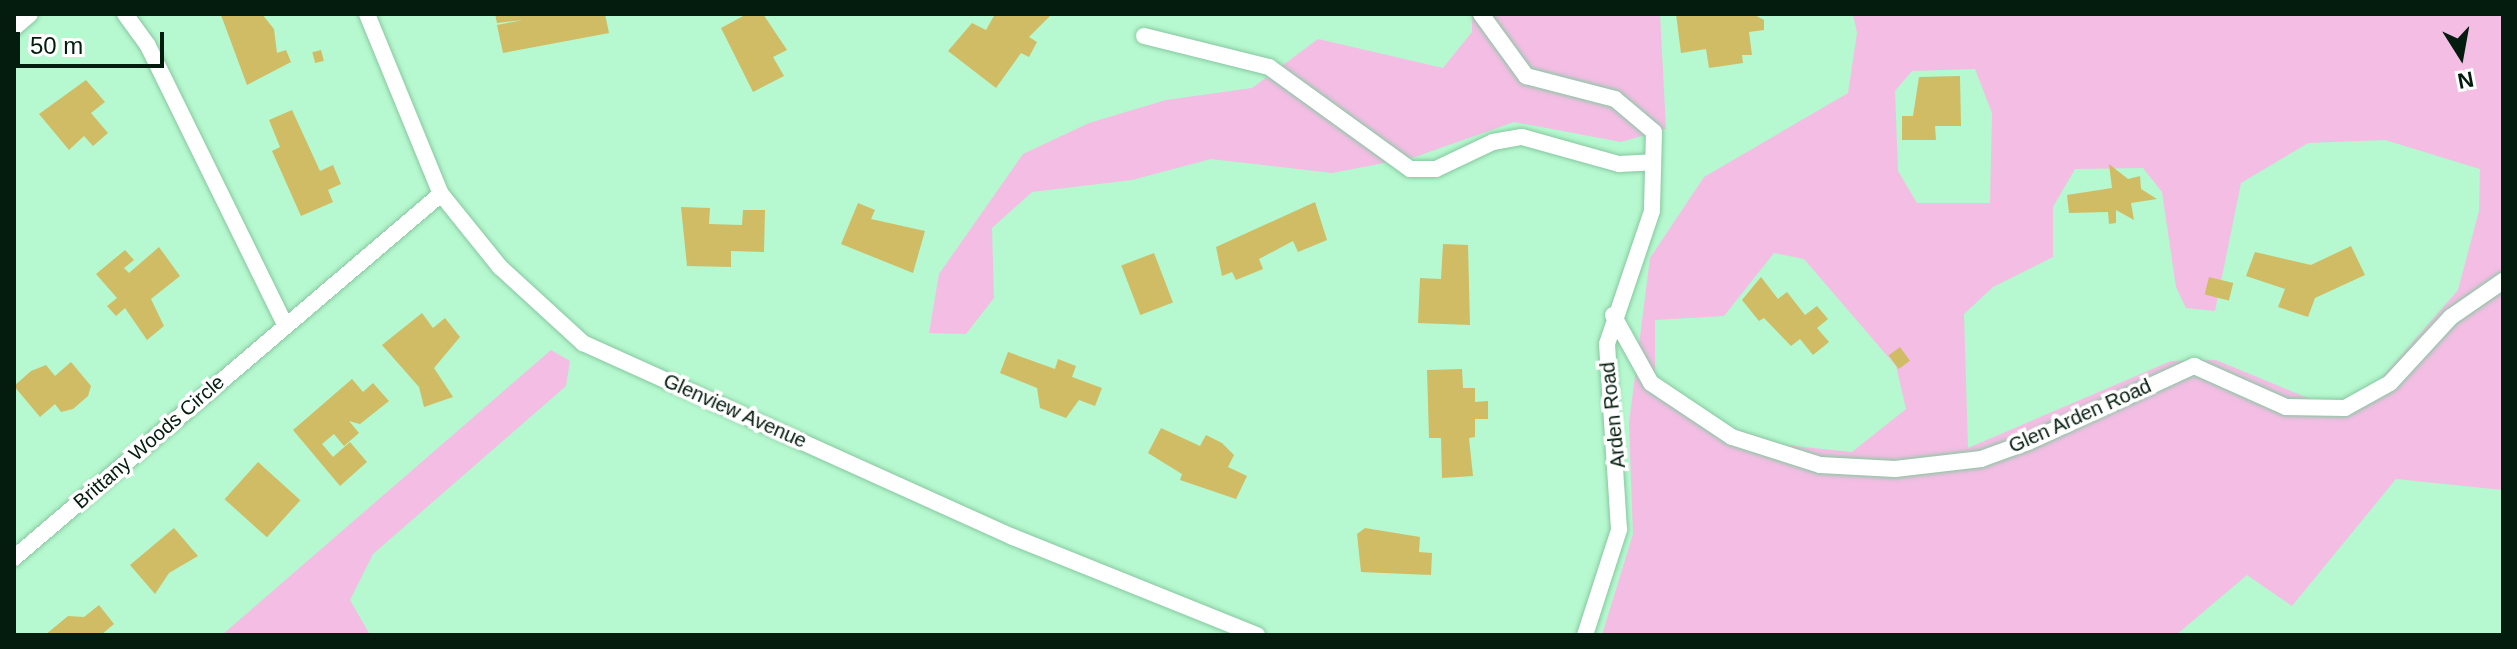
<!DOCTYPE html>
<html>
<head>
<meta charset="utf-8">
<style>
	body { margin:0 }
	#map { position:relative; width:2517px; height:649px; overflow:hidden; background:#b6f8cf; font-family:Arial,sans-serif }
	div>[style] { position:absolute }
	.green>* { inset:0; background:#f4bde4 }
	.building>* { inset:0; background:#d0bc65; transform-origin:0 0 }
	.roads { filter:drop-shadow(0 0 2px #87c7a0) drop-shadow(0 0 2px #87c7a0) }
	.street>* { height:16px; margin:-8px; padding:0 8px; transform-origin:8px; border-radius:8px; background:#fff }
	span { translate:-50% -50%; white-space:nowrap; text-align:center; line-height:1.15; -webkit-text-stroke:7px #fff; paint-order:stroke }
	.street-label { font-size:20px; color:#031c0e }
	.frame { position:absolute; inset:0; border:16px solid #031c0e; pointer-events:none }
	.north { position:absolute; left:2421px; top:16px; width:80px; height:80px; -webkit-text-stroke:6px #fff; paint-order:stroke; rotate:169deg; font-size:22px; font-weight:700; line-height:32px; text-align:center; color:#031c0e }
	.north::after { content:''; display:block; margin:auto; width:28px; height:36px; background:#031c0e; clip-path:polygon(50% 0,100% 100%,50% 72%,0 100%) }
	.scale { position:absolute; left:16px; top:32px; width:148px; height:36px; box-sizing:border-box; border:4px solid #031c0e; border-top:0; padding-left:10px; font-size:24px; line-height:28px; white-space:nowrap; color:#031c0e; -webkit-text-stroke:6px #fff; paint-order:stroke }
</style>
</head>
<body>
<div id="map">
	<div class="green">
		<i style="clip-path:polygon(1472px 14px,1660px 14px,1666px 129px,1621px 142px,1514px 122px,1415px 157px,1332px 173px,1211px 159px,1132px 180px,1032px 192px,992px 228px,994px 298px,966px 334px,929px 333px,939px 274px,1023px 154px,1089px 123px,1166px 100px,1252px 88px,1318px 39px,1443px 68px,1472px 32px)"></i>
		<i style="clip-path:polygon(evenodd,1853px 14px,2503px 14px,2503px 490px,2396px 479px,2292px 606px,2247px 575px,2176px 635px,1602px 635px,1633px 534px,1629px 423px,1650px 258px,1704px 177px,1848px 93px,1857px 33px,1853px 14px,1975px 69px,1992px 113px,1990px 203px,1917px 203px,1898px 171px,1895px 91px,1912px 71px,1975px 69px,1853px 14px,2385px 140px,2480px 169px,2479px 211px,2458px 290px,2371px 390px,2325px 405px,2216px 360px,2171px 361px,1968px 448px,1964px 314px,1993px 287px,2053px 257px,2053px 207px,2075px 169px,2143px 168px,2162px 192px,2176px 287px,2186px 308px,2215px 311px,2241px 183px,2308px 143px,2385px 140px,1853px 14px,1774px 253px,1804px 259px,1896px 366px,1906px 409px,1852px 452px,1785px 445px,1730px 427px,1655px 379px,1655px 320px,1724px 316px,1774px 253px)"></i>
		<i style="clip-path:polygon(551px 350px,570px 361px,566px 386px,373px 554px,350px 600px,370px 635px,222px 635px)"></i>
	</div>
	<div class="building">
		<i style="clip-path:polygon(262px 14px,274px 29px,277px 53px,286px 50px,291px 62px,247px 85px,221px 15px)"></i>
		<i style="clip-path:polygon(495px 14px,605px 14px,609px 33px,503px 53px,497px 25px,523px 20px,497px 23px)"></i>
		<i style="clip-path:polygon(747px 14px,763px 14px,787px 50px,773px 57px,784px 76px,753px 92px,721px 28px)"></i>
		<i style="clip-path:polygon(995px 14px,1052px 14px,1029px 37px,1037px 42px,1029px 57px,1021px 53px,996px 88px,948px 51px,972px 23px,986px 30px)"></i>
		<i style="clip-path:polygon(1676px 14px,1753px 14px,1764px 20px,1764px 30px,1749px 32px,1752px 55px,1742px 55px,1743px 63px,1709px 68px,1706px 49px,1681px 53px)"></i>
		<i style="left:321px;top:50px;width:11px;height:9px;rotate:75deg"></i>
		<i style="clip-path:polygon(1960px 76px,1961px 126px,1935px 126px,1936px 140px,1902px 140px,1902px 116px,1913px 116px,1919px 77px)"></i>
		<i style="clip-path:polygon(86px 80px,105px 102px,91px 113px,108px 133px,93px 146px,84px 136px,69px 150px,39px 114px)"></i>
		<i style="clip-path:polygon(292px 110px,320px 171px,333px 165px,341px 184px,328px 190px,333px 202px,301px 216px,272px 151px,280px 147px,269px 120px)"></i>
		<i style="clip-path:polygon(2109px 164px,2128px 179px,2140px 176px,2141px 189px,2157px 199px,2131px 203px,2134px 220px,2116px 210px,2116px 223px,2109px 224px,2108px 212px,2069px 213px,2067px 195px,2112px 188px)"></i>
		<i style="clip-path:polygon(1315px 202px,1327px 240px,1298px 252px,1293px 241px,1259px 259px,1263px 269px,1236px 280px,1232px 272px,1222px 276px,1216px 247px)"></i>
		<i style="clip-path:polygon(858px 203px,875px 210px,871px 219px,925px 231px,913px 273px,841px 244px)"></i>
		<i style="clip-path:polygon(681px 207px,710px 208px,709px 224px,742px 225px,743px 210px,765px 210px,764px 252px,731px 251px,731px 267px,687px 266px)"></i>
		<i style="clip-path:polygon(1443px 244px,1468px 245px,1470px 325px,1418px 323px,1420px 278px,1441px 279px)"></i>
		<i style="clip-path:polygon(2351px 246px,2365px 275px,2315px 298px,2308px 317px,2278px 307px,2285px 289px,2246px 276px,2255px 252px,2311px 265px)"></i>
		<i style="clip-path:polygon(159px 247px,180px 276px,151px 299px,164px 326px,147px 340px,125px 308px,116px 316px,107px 306px,117px 298px,96px 274px,125px 250px,134px 260px,124px 268px,129px 273px)"></i>
		<i style="left:1154px;top:253px;width:53px;height:35px;rotate:69deg"></i>
		<i style="clip-path:polygon(1761px 277px,1778px 299px,1787px 292px,1805px 315px,1817px 306px,1828px 319px,1817px 328px,1829px 342px,1813px 355px,1800px 339px,1791px 346px,1764px 318px,1759px 321px,1742px 300px)"></i>
		<i style="left:2209px;top:277px;width:25px;height:18px;rotate:14deg"></i>
		<i style="clip-path:polygon(422px 313px,433px 328px,445px 318px,460px 337px,434px 368px,453px 397px,424px 407px,419px 387px,382px 345px)"></i>
		<i style="left:1900px;top:347px;width:17px;height:14px;rotate:54deg"></i>
		<i style="clip-path:polygon(1008px 352px,1055px 369px,1058px 359px,1076px 366px,1072px 377px,1102px 388px,1095px 406px,1079px 400px,1066px 418px,1040px 408px,1037px 388px,1000px 373px)"></i>
		<i style="clip-path:polygon(71px 362px,91px 386px,88px 396px,73px 409px,61px 412px,55px 404px,40px 417px,14px 386px,31px 371px,46px 365px,55px 376px)"></i>
		<i style="clip-path:polygon(1462px 369px,1463px 388px,1475px 388px,1475px 402px,1488px 401px,1488px 419px,1475px 419px,1475px 437px,1469px 438px,1473px 476px,1442px 478px,1441px 438px,1429px 438px,1427px 370px)"></i>
		<i style="clip-path:polygon(352px 379px,363px 392px,373px 383px,389px 401px,360px 424px,349px 421px,359px 433px,344px 446px,334px 434px,322px 444px,333px 457px,350px 442px,367px 462px,340px 486px,293px 430px)"></i>
		<i style="clip-path:polygon(1161px 428px,1200px 446px,1206px 435px,1222px 443px,1234px 455px,1228px 467px,1247px 476px,1236px 499px,1180px 480px,1182px 474px,1148px 453px)"></i>
		<i style="left:258px;top:462px;width:57px;height:50px;rotate:42deg"></i>
		<i style="clip-path:polygon(174px 528px,198px 556px,169px 573px,155px 594px,130px 565px)"></i>
		<i style="clip-path:polygon(1365px 528px,1420px 537px,1419px 552px,1432px 553px,1431px 575px,1361px 572px,1357px 534px)"></i>
		<i style="clip-path:polygon(99px 605px,114px 624px,101px 635px,45px 635px,68px 616px,84px 617px)"></i>
	</div>
	<div class="roads">
		<div class="street">
			<i style="left:125px;top:14px;width:39px;rotate:54deg"></i>
			<i style="left:148px;top:46px;width:311px;rotate:63.8deg"></i>
			<i style="left:367px;top:14px;width:195px;rotate:67.7deg"></i>
			<i style="left:441px;top:194px;width:94px;rotate:51.1deg"></i>
			<i style="left:500px;top:267px;width:113px;rotate:42.5deg"></i>
			<i style="left:583px;top:343px;width:472px;rotate:24.3deg"></i>
			<i style="left:1013px;top:537px;width:263px;rotate:21.9deg"></i>
			<i style="left:1481px;top:14px;width:77px;rotate:54deg"></i>
			<i style="left:1526px;top:76px;width:92px;rotate:14.5deg"></i>
			<i style="left:1615px;top:99px;width:51px;rotate:40.2deg"></i>
			<i style="left:1654px;top:132px;width:79px;rotate:91.5deg"></i>
			<i style="left:1652px;top:211px;width:140px;rotate:108.7deg"></i>
			<i style="left:1607px;top:344px;width:186px;rotate:86.3deg"></i>
			<i style="left:1619px;top:530px;width:110px;rotate:107.9deg"></i>
			<i style="left:14px;top:28px;width:21px;rotate:-41deg"></i>
			<i style="left:1144px;top:36px;width:129px;rotate:13.9deg"></i>
			<i style="left:1269px;top:67px;width:174px;rotate:35.9deg"></i>
			<i style="left:1410px;top:169px;width:26px"></i>
			<i style="left:1436px;top:169px;width:63px;rotate:-25.3deg"></i>
			<i style="left:1493px;top:142px;width:29px;rotate:-10deg"></i>
			<i style="left:1522px;top:137px;width:101px;rotate:15.6deg"></i>
			<i style="left:1619px;top:164px;width:34px;rotate:-3deg"></i>
			<i style="left:1613px;top:315px;width:78px;rotate:60.8deg"></i>
			<i style="left:1651px;top:383px;width:97px;rotate:33.7deg"></i>
			<i style="left:1732px;top:437px;width:92px;rotate:17.7deg"></i>
			<i style="left:1820px;top:465px;width:75px;rotate:3.1deg"></i>
			<i style="left:1895px;top:469px;width:87px;rotate:-6.6deg"></i>
			<i style="left:1981px;top:459px;width:50px;rotate:-19.9deg"></i>
			<i style="left:2028px;top:442px;width:183px;rotate:-24.6deg"></i>
			<i style="left:2194px;top:366px;width:101px;rotate:24deg"></i>
			<i style="left:2286px;top:407px;width:59px;rotate:1deg"></i>
			<i style="left:2345px;top:408px;width:51px;rotate:-29.1deg"></i>
			<i style="left:2390px;top:383px;width:90px;rotate:-47.3deg"></i>
			<i style="left:2451px;top:317px;width:63px;rotate:-34.7deg"></i>
			<i style="left:14px;top:558px;width:561px;rotate:-40.45deg"></i>
		</div>
	</div>
	<div class="street-label">
		<span style="left:735px;top:411px;rotate:24deg">Glenview Avenue</span>
		<span style="left:1613px;top:415px;rotate:-96deg">Arden Road</span>
		<span style="left:2080px;top:416px;rotate:-24deg">Glen Arden Road</span>
		<span style="left:149px;top:442px;rotate:-41deg">Brittany Woods Circle</span>
	</div>
	<div class="frame"></div>
	<div class="north">N</div>
	<div class="scale">50 m</div>
</div>
</body>
</html>
